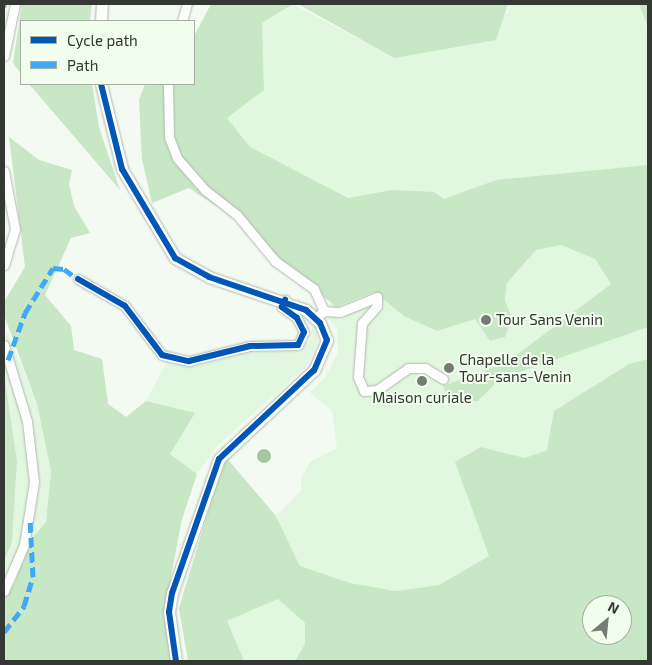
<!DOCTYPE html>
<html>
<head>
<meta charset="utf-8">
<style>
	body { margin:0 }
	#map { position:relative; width:652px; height:665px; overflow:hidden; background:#f3faf2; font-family:"Exo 2",sans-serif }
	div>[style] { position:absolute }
	.green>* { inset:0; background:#e2f7df }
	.forest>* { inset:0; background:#c8e7c4 }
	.water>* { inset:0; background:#a3c79e }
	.round { border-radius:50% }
	.roads { filter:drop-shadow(0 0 1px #b2b7b1) drop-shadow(0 0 1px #b2b7b1) }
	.minor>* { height:9px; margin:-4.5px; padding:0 4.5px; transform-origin:4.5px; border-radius:4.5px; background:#fdfefd }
	.secondary>* { height:11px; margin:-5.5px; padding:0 5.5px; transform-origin:5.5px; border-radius:5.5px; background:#fdfefd }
	.quiet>* { height:5px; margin-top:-2.5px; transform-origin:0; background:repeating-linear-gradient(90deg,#3fa9f5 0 10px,transparent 0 15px) }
	.cycleway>* { height:6px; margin:-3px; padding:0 3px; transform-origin:3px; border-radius:3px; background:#0057b8 }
	.dots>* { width:14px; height:14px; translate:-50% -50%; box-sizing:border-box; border:2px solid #f1feee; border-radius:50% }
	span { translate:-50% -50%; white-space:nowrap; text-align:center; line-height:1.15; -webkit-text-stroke:4px #f1feee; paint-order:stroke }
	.poi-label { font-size:15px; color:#333832 }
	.left { translate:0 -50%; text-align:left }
	.frame { position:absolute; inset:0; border:5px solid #333832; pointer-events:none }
	.legend { position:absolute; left:20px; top:20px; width:175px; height:65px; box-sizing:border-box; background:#f1feee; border:1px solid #a5afa3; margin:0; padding:6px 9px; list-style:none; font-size:15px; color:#333832 }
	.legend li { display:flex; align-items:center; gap:10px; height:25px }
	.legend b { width:25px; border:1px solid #a5afa3 }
	.north { position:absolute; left:582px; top:595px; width:50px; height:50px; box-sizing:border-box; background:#f1feee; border:1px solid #a5afa3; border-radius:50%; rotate:28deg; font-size:14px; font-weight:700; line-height:20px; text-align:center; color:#333832 }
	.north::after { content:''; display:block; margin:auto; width:18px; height:22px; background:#767c75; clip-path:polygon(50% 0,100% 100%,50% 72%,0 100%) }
</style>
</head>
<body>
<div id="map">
	<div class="green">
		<i style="clip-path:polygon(293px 4px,394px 58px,508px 13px,508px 4px,639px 4px,648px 33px,648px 165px,496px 180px,444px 199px,391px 190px,348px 198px,330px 191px,250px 147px,227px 118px,264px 90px,262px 23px)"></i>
		<i style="clip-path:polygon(561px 245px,595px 259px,611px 284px,507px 362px,443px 386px,450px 401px,478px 400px,500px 379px,648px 327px,648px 359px,629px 364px,555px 411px,548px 450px,525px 458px,481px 447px,466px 494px,489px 556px,439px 585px,396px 591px,350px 583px,300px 566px,276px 516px,301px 491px,301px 478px,310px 462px,337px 448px,332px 411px,310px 393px,326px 376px,338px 352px,337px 329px,328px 318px,331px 302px,337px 307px,374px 292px,404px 316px,512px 319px,505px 300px,507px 283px,536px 250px)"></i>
		<i style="clip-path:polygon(313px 324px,319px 340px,306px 367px,218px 445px,197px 474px,170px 454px,195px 413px,146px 401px,167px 362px,195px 367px,246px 353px,301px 351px,310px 340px)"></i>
		<i style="clip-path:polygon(8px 333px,37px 404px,51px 471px,46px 522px,29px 542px,15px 583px,4px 597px,4px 561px,12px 542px,17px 461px,4px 373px,4px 338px)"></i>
		<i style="clip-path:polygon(278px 599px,305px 623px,305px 644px,295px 661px,244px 661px,227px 621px)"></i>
	</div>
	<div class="forest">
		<i style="clip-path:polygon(22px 4px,92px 4px,90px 21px,21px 21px,21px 74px,13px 63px)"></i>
		<i style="clip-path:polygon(211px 4px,293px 4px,262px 23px,264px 90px,227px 118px,250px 147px,348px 198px,391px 190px,434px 192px,444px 199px,496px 180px,648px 165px,648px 327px,500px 379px,478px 401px,449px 401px,443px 386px,507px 362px,611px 284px,595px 259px,561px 245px,536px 250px,507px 283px,505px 300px,512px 319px,505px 337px,490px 341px,475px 319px,437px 331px,404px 316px,374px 292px,336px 307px,290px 268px,278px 268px,236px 219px,189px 188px,152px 203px,142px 159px,139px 100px,145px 84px,194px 84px,194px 36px)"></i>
		<i style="clip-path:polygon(298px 4px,508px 4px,496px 40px,394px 58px)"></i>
		<i style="clip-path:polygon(639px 4px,648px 4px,648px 33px,646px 23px)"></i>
		<i style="clip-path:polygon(29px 84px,92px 84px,99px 127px,120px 190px)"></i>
		<i style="clip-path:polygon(9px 137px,39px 160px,72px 170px,69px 184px,74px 206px,90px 233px,71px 238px,45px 295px,71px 326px,74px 350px,102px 359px,108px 404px,126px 417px,146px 401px,195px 413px,170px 454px,197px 474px,182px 519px,165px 607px,172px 661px,4px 661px,4px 597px,15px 583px,29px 542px,46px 522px,51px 471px,37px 404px,4px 315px,4px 302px,25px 267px)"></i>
		<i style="clip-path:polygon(evenodd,648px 359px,648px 661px,295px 661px,305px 644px,305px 623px,278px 599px,227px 621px,244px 661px,188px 661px,179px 608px,225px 456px,276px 516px,300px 566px,350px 583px,396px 591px,439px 585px,489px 556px,455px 462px,481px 447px,525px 458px,547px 450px,554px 411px,629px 364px,648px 359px,592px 605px,622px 605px,622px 635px,592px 635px,592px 605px)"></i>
		<i style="clip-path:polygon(4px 373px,17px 461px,12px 542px,4px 561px)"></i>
	</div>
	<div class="water">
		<i class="round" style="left:257px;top:449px;width:14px;height:14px"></i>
	</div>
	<div class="roads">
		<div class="minor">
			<i style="left:182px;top:21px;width:18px;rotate:-74deg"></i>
			<i style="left:4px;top:56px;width:53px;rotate:-78.1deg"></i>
			<i style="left:168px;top:84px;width:53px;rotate:88.9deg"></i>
			<i style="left:169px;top:137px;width:22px;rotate:69deg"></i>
			<i style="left:177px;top:158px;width:43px;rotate:48.8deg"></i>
			<i style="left:205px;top:190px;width:41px;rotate:38deg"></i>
			<i style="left:237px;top:215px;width:60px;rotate:50.4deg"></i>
			<i style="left:275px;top:261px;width:48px;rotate:35.7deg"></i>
			<i style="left:314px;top:289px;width:24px;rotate:66deg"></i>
			<i style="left:324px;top:311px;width:11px;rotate:139deg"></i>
			<i style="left:4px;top:171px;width:59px;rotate:79.3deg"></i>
			<i style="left:15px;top:229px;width:38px;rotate:107deg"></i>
			<i style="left:78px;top:279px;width:54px;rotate:29.9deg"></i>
			<i style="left:125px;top:306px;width:61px;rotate:52.9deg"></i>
			<i style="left:162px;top:355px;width:28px;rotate:13deg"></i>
			<i style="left:189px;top:361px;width:63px;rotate:-13.8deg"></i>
			<i style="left:250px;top:346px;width:48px;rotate:-1.2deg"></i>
			<i style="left:298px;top:345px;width:14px;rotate:-65deg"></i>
			<i style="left:304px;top:332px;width:16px;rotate:-117deg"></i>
			<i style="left:297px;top:318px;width:19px;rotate:-144deg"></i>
			<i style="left:282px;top:307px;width:8px;rotate:-67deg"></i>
			<i style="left:324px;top:311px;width:16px;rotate:4deg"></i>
			<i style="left:340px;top:312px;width:40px;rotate:-22deg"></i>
			<i style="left:377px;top:297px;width:9px;rotate:90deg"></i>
			<i style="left:377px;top:306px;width:23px;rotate:131deg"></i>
			<i style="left:362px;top:323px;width:54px;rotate:94.2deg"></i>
			<i style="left:358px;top:377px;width:15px;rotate:67deg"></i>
			<i style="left:364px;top:391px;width:13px;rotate:-4deg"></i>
			<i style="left:377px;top:390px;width:38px;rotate:-35deg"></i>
			<i style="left:408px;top:368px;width:17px"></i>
			<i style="left:425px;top:368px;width:21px;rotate:31deg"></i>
			<i style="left:4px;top:345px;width:79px;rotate:73.2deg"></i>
			<i style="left:27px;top:421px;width:61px;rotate:83.5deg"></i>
			<i style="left:34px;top:482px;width:64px;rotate:99deg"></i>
			<i style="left:24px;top:545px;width:50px;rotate:113.5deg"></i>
		</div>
		<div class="secondary">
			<i style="left:101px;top:21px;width:17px;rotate:-87deg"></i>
			<i style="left:101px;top:84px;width:88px;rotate:76.1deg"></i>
			<i style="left:122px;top:169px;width:104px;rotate:59.2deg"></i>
			<i style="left:175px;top:258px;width:39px;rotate:29deg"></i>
			<i style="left:209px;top:277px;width:102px;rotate:18.8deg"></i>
			<i style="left:306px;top:310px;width:19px;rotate:43deg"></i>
			<i style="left:320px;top:323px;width:18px;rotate:68deg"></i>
			<i style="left:327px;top:340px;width:33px;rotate:113deg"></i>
			<i style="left:314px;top:370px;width:130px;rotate:136.9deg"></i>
			<i style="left:219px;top:459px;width:142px;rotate:109.3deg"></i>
			<i style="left:172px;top:593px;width:19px;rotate:99deg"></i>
			<i style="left:169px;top:612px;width:49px;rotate:81.9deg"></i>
		</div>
	</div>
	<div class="quiet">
		<i style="left:4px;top:7px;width:3px;rotate:-90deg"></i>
		<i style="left:8px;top:360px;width:50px;rotate:-70.1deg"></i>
		<i style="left:25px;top:313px;width:53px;rotate:-58.1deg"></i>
		<i style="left:53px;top:268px;width:11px;rotate:5deg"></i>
		<i style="left:64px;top:269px;width:17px;rotate:36deg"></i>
		<i style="left:4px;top:632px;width:33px;rotate:-52deg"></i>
		<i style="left:24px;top:606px;width:30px;rotate:-73deg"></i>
		<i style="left:33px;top:577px;width:57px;rotate:-93deg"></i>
	</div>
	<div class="cycleway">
		<i style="left:101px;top:84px;width:88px;rotate:76.1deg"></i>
		<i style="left:122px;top:169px;width:104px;rotate:59.2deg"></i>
		<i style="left:175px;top:258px;width:39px;rotate:29deg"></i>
		<i style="left:209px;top:277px;width:102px;rotate:18.8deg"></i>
		<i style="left:306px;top:310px;width:19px;rotate:43deg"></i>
		<i style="left:320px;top:323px;width:18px;rotate:68deg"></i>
		<i style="left:327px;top:340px;width:33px;rotate:113deg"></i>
		<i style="left:314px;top:370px;width:130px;rotate:136.9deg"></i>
		<i style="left:219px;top:459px;width:142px;rotate:109.3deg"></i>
		<i style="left:172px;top:593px;width:19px;rotate:99deg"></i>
		<i style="left:169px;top:612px;width:49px;rotate:81.9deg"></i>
		<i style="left:78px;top:279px;width:54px;rotate:29.9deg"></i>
		<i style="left:125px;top:306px;width:61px;rotate:52.9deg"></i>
		<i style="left:162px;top:355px;width:28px;rotate:13deg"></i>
		<i style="left:189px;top:361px;width:63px;rotate:-13.8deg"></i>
		<i style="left:250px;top:346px;width:48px;rotate:-1.2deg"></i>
		<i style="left:298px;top:345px;width:14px;rotate:-65deg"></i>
		<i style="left:304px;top:332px;width:16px;rotate:-117deg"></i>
		<i style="left:297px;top:318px;width:19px;rotate:-144deg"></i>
		<i style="left:282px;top:307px;width:8px;rotate:-67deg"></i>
	</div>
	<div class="dots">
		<i style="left:486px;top:320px;background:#767c75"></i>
		<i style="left:449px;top:368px;background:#767c75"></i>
		<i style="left:422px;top:381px;background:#767c75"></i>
	</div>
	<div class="poi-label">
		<span class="left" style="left:496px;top:320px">Tour Sans Venin</span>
		<span class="left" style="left:459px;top:368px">Chapelle de la<br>Tour-sans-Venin</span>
		<span style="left:422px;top:398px">Maison curiale</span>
	</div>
	<div class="frame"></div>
	<ul class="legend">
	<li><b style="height:6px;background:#0057b8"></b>Cycle path</li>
	<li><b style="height:6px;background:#3fa9f5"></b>Path</li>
	</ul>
	<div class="north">N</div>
</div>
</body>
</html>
